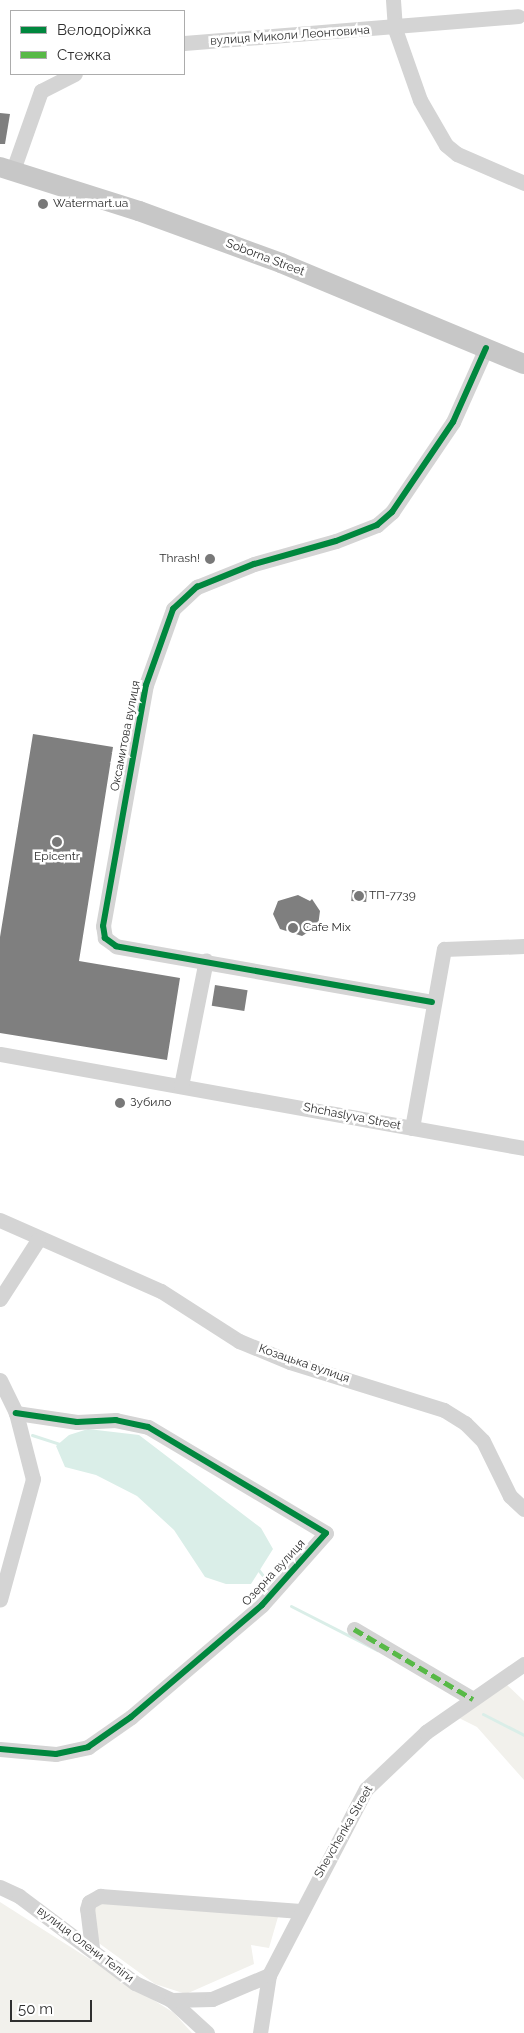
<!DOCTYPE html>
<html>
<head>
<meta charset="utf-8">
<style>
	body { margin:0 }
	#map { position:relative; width:524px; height:2033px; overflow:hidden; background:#fff; font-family:Raleway,sans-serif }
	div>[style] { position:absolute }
	.green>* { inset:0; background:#f2f1ec }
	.water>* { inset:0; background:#daeee8 }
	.stream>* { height:3px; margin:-1.5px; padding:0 1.5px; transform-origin:1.5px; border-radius:1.5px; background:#daeee8 }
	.building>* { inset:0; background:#7f7f7f; transform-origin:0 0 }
	.minor>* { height:15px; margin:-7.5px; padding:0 7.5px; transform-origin:7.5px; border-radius:7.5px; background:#d4d4d4 }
	.major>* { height:20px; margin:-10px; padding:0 10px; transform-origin:10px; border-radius:10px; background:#c7c7c7 }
	.quiet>* { height:5px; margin-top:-2.5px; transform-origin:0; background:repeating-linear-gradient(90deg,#58b947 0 10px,transparent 0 15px) }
	.cycleway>* { height:6px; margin:-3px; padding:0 3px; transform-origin:3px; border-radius:3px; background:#00873e }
	.dots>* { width:14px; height:14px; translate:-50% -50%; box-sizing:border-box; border:2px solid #fff; border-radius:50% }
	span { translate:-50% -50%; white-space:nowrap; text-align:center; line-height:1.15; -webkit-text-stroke:5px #fff; paint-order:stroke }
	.street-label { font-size:12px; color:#2f2f2f }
	.poi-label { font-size:12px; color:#2f2f2f }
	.left { translate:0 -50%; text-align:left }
	.right { translate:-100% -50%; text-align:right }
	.legend { position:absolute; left:10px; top:10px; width:175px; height:65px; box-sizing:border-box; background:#fff; border:1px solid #acacac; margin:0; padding:6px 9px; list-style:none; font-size:15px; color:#2f2f2f }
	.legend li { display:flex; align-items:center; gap:10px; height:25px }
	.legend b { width:25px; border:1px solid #acacac }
	.scale { position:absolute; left:10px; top:2000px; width:82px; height:22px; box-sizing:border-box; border:2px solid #2f2f2f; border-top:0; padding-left:6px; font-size:15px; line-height:18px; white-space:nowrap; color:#2f2f2f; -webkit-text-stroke:4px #fff; paint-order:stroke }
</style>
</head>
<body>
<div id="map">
	<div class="green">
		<i style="clip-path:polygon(504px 1682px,524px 1701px,524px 1780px,477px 1727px,457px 1717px)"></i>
		<i style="clip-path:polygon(0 1902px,174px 2013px,192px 2033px,0 2033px)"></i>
		<i style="clip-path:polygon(101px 1902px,280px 1910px,269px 1948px,251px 1945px,254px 1964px,186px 1994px,155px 1984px,96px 1941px,89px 1905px)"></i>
	</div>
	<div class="water">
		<i style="clip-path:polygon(88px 1429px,139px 1435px,261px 1528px,273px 1549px,251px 1584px,226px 1584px,205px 1577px,174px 1530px,137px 1496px,96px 1475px,65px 1467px,56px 1446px,69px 1435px)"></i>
	</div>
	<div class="stream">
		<i style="left:32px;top:1435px;width:32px;rotate:18deg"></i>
		<i style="left:257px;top:1568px;width:18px;rotate:52deg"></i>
		<i style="left:291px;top:1606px;width:97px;rotate:27.1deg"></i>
		<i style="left:483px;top:1714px;width:46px;rotate:27.1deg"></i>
	</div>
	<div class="building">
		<i style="clip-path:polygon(0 113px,10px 114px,5px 144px,0 144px)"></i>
		<i style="clip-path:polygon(33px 734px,113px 747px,79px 961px,180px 978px,167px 1060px,0 1033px,0 937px)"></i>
		<i style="left:352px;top:890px;width:15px;height:11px;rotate:4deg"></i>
		<i style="clip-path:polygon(298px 895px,310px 901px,312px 899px,320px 911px,318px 926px,302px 936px,280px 929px,273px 914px,278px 901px)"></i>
		<i style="left:215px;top:985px;width:33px;height:21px;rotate:9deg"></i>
	</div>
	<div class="minor">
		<i style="left:393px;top:0;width:29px;rotate:86deg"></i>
		<i style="left:395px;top:29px;width:75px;rotate:70.6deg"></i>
		<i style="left:420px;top:100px;width:52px;rotate:60deg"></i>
		<i style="left:446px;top:145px;width:14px;rotate:39deg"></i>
		<i style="left:457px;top:154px;width:73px;rotate:23.4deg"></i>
		<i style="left:184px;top:43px;width:335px;rotate:-4.6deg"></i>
		<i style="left:13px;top:170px;width:84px;rotate:-70.5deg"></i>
		<i style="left:41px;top:91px;width:38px;rotate:-27deg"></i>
		<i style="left:432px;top:1002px;width:321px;rotate:-170deg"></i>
		<i style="left:116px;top:946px;width:14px;rotate:-144deg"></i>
		<i style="left:105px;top:938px;width:12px;rotate:-99deg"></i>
		<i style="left:103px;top:926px;width:245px;rotate:-79.9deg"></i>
		<i style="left:146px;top:685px;width:81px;rotate:-70.4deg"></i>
		<i style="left:173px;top:609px;width:33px;rotate:-43deg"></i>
		<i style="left:197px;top:587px;width:61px;rotate:-22deg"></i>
		<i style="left:254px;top:564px;width:85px;rotate:-15.7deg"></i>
		<i style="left:336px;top:541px;width:44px;rotate:-21.3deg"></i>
		<i style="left:377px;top:525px;width:20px;rotate:-41deg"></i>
		<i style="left:392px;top:512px;width:109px;rotate:-55.9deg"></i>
		<i style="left:453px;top:422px;width:81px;rotate:-66deg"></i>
		<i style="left:0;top:1054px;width:532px;rotate:10.17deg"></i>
		<i style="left:181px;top:1086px;width:128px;rotate:-78.8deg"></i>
		<i style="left:412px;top:1128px;width:182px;rotate:-79.9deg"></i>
		<i style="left:444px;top:949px;width:80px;rotate:-2.1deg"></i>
		<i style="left:0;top:1220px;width:176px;rotate:23.8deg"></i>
		<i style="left:161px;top:1291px;width:93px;rotate:32.7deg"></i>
		<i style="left:239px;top:1341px;width:55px;rotate:22.4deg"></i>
		<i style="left:290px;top:1362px;width:161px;rotate:17.3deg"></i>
		<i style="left:444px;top:1410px;width:25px;rotate:32deg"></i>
		<i style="left:465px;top:1423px;width:25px;rotate:45deg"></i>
		<i style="left:483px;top:1441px;width:61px;rotate:63.9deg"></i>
		<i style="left:510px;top:1496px;width:19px;rotate:43deg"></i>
		<i style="left:0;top:1299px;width:70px;rotate:-57.2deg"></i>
		<i style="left:0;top:1380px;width:37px;rotate:64deg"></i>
		<i style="left:16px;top:1413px;width:68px;rotate:75.6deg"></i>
		<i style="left:33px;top:1479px;width:125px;rotate:105.3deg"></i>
		<i style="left:354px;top:1629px;width:138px;rotate:30.5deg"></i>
		<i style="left:0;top:1749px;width:56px;rotate:5.1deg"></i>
		<i style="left:56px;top:1754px;width:33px;rotate:-12deg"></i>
		<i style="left:88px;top:1747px;width:52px;rotate:-34.9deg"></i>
		<i style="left:131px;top:1717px;width:172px;rotate:-40.5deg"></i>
		<i style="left:262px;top:1605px;width:96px;rotate:-48.4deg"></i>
		<i style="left:326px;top:1533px;width:207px;rotate:-149.2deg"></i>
		<i style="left:148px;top:1427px;width:33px;rotate:-168deg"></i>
		<i style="left:116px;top:1420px;width:39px;rotate:177deg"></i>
		<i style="left:77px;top:1422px;width:62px;rotate:-171.6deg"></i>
		<i style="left:0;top:1887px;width:21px;rotate:25deg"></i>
		<i style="left:19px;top:1896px;width:145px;rotate:36.9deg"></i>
		<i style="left:135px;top:1983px;width:40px;rotate:25deg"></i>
		<i style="left:171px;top:2000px;width:49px;rotate:42.5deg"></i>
		<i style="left:92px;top:1948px;width:39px;rotate:-97deg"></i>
		<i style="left:87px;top:1909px;width:7px;rotate:-74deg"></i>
		<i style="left:89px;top:1902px;width:13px;rotate:-29deg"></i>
		<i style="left:100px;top:1896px;width:201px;rotate:4.3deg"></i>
		<i style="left:171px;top:2000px;width:41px;rotate:-1.4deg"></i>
		<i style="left:212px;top:1999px;width:62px;rotate:-22.8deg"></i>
		<i style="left:260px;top:2033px;width:59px;rotate:-81.2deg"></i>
		<i style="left:269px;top:1975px;width:210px;rotate:-62.5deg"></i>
		<i style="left:366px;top:1789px;width:83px;rotate:-43.5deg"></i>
		<i style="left:426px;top:1732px;width:119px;rotate:-34.8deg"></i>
	</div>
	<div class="major">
		<i style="left:0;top:167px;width:146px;rotate:17.6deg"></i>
		<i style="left:139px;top:211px;width:151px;rotate:20.1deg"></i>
		<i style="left:281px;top:263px;width:263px;rotate:22.6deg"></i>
	</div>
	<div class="quiet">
		<i style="left:354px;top:1629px;width:138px;rotate:30.5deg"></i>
	</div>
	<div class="cycleway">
		<i style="left:432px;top:1002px;width:321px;rotate:-170deg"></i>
		<i style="left:116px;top:946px;width:14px;rotate:-144deg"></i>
		<i style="left:105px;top:938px;width:12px;rotate:-99deg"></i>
		<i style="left:103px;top:926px;width:245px;rotate:-79.9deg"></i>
		<i style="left:146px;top:685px;width:81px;rotate:-70.4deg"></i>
		<i style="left:173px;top:609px;width:33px;rotate:-43deg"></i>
		<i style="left:197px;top:587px;width:61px;rotate:-22deg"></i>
		<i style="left:254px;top:564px;width:85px;rotate:-15.7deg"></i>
		<i style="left:336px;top:541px;width:44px;rotate:-21.3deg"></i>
		<i style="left:377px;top:525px;width:20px;rotate:-41deg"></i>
		<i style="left:392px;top:512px;width:109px;rotate:-55.9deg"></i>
		<i style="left:453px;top:422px;width:81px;rotate:-66deg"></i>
		<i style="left:0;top:1749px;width:56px;rotate:5.1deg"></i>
		<i style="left:56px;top:1754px;width:33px;rotate:-12deg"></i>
		<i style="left:88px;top:1747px;width:52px;rotate:-34.9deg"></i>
		<i style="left:131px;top:1717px;width:172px;rotate:-40.5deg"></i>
		<i style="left:262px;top:1605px;width:96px;rotate:-48.4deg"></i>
		<i style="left:326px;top:1533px;width:207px;rotate:-149.2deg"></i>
		<i style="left:148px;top:1427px;width:33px;rotate:-168deg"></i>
		<i style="left:116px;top:1420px;width:39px;rotate:177deg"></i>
		<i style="left:77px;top:1422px;width:62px;rotate:-171.6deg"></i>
	</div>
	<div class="dots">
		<i style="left:43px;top:204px;background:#787878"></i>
		<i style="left:210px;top:559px;background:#787878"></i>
		<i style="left:57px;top:842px;background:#787878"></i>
		<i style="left:359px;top:896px;background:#787878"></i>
		<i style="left:293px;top:928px;background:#787878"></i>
		<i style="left:120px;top:1103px;background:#787878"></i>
	</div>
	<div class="street-label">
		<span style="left:290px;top:36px;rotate:-4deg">вулиця Миколи Леонтовича</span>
		<span style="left:265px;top:258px;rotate:21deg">Soborna Street</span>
		<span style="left:126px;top:736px;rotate:-79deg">Оксамитова вулиця</span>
		<span style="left:352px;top:1117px;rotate:11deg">Shchaslyva Street</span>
		<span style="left:304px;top:1364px;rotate:19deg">Козацька вулиця</span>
		<span style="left:274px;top:1573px;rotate:-47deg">Озерна вулиця</span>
		<span style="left:344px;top:1832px;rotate:-60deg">Shevchenka Street</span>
		<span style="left:85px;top:1945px;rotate:37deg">вулиця Олени Теліги</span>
	</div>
	<div class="poi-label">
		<span class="left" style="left:53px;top:204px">Watermart.ua</span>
		<span class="right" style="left:200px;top:559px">Thrash!</span>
		<span style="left:57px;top:857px">Epicentr</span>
		<span class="left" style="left:369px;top:896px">ТП-7739</span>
		<span class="left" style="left:303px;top:928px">Cafe Mix</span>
		<span class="left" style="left:130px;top:1103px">Зубило</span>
	</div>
	<ul class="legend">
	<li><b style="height:6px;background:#00873e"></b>Велодоріжка</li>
	<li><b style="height:6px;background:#58b947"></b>Стежка</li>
	</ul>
	<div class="scale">50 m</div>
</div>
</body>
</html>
